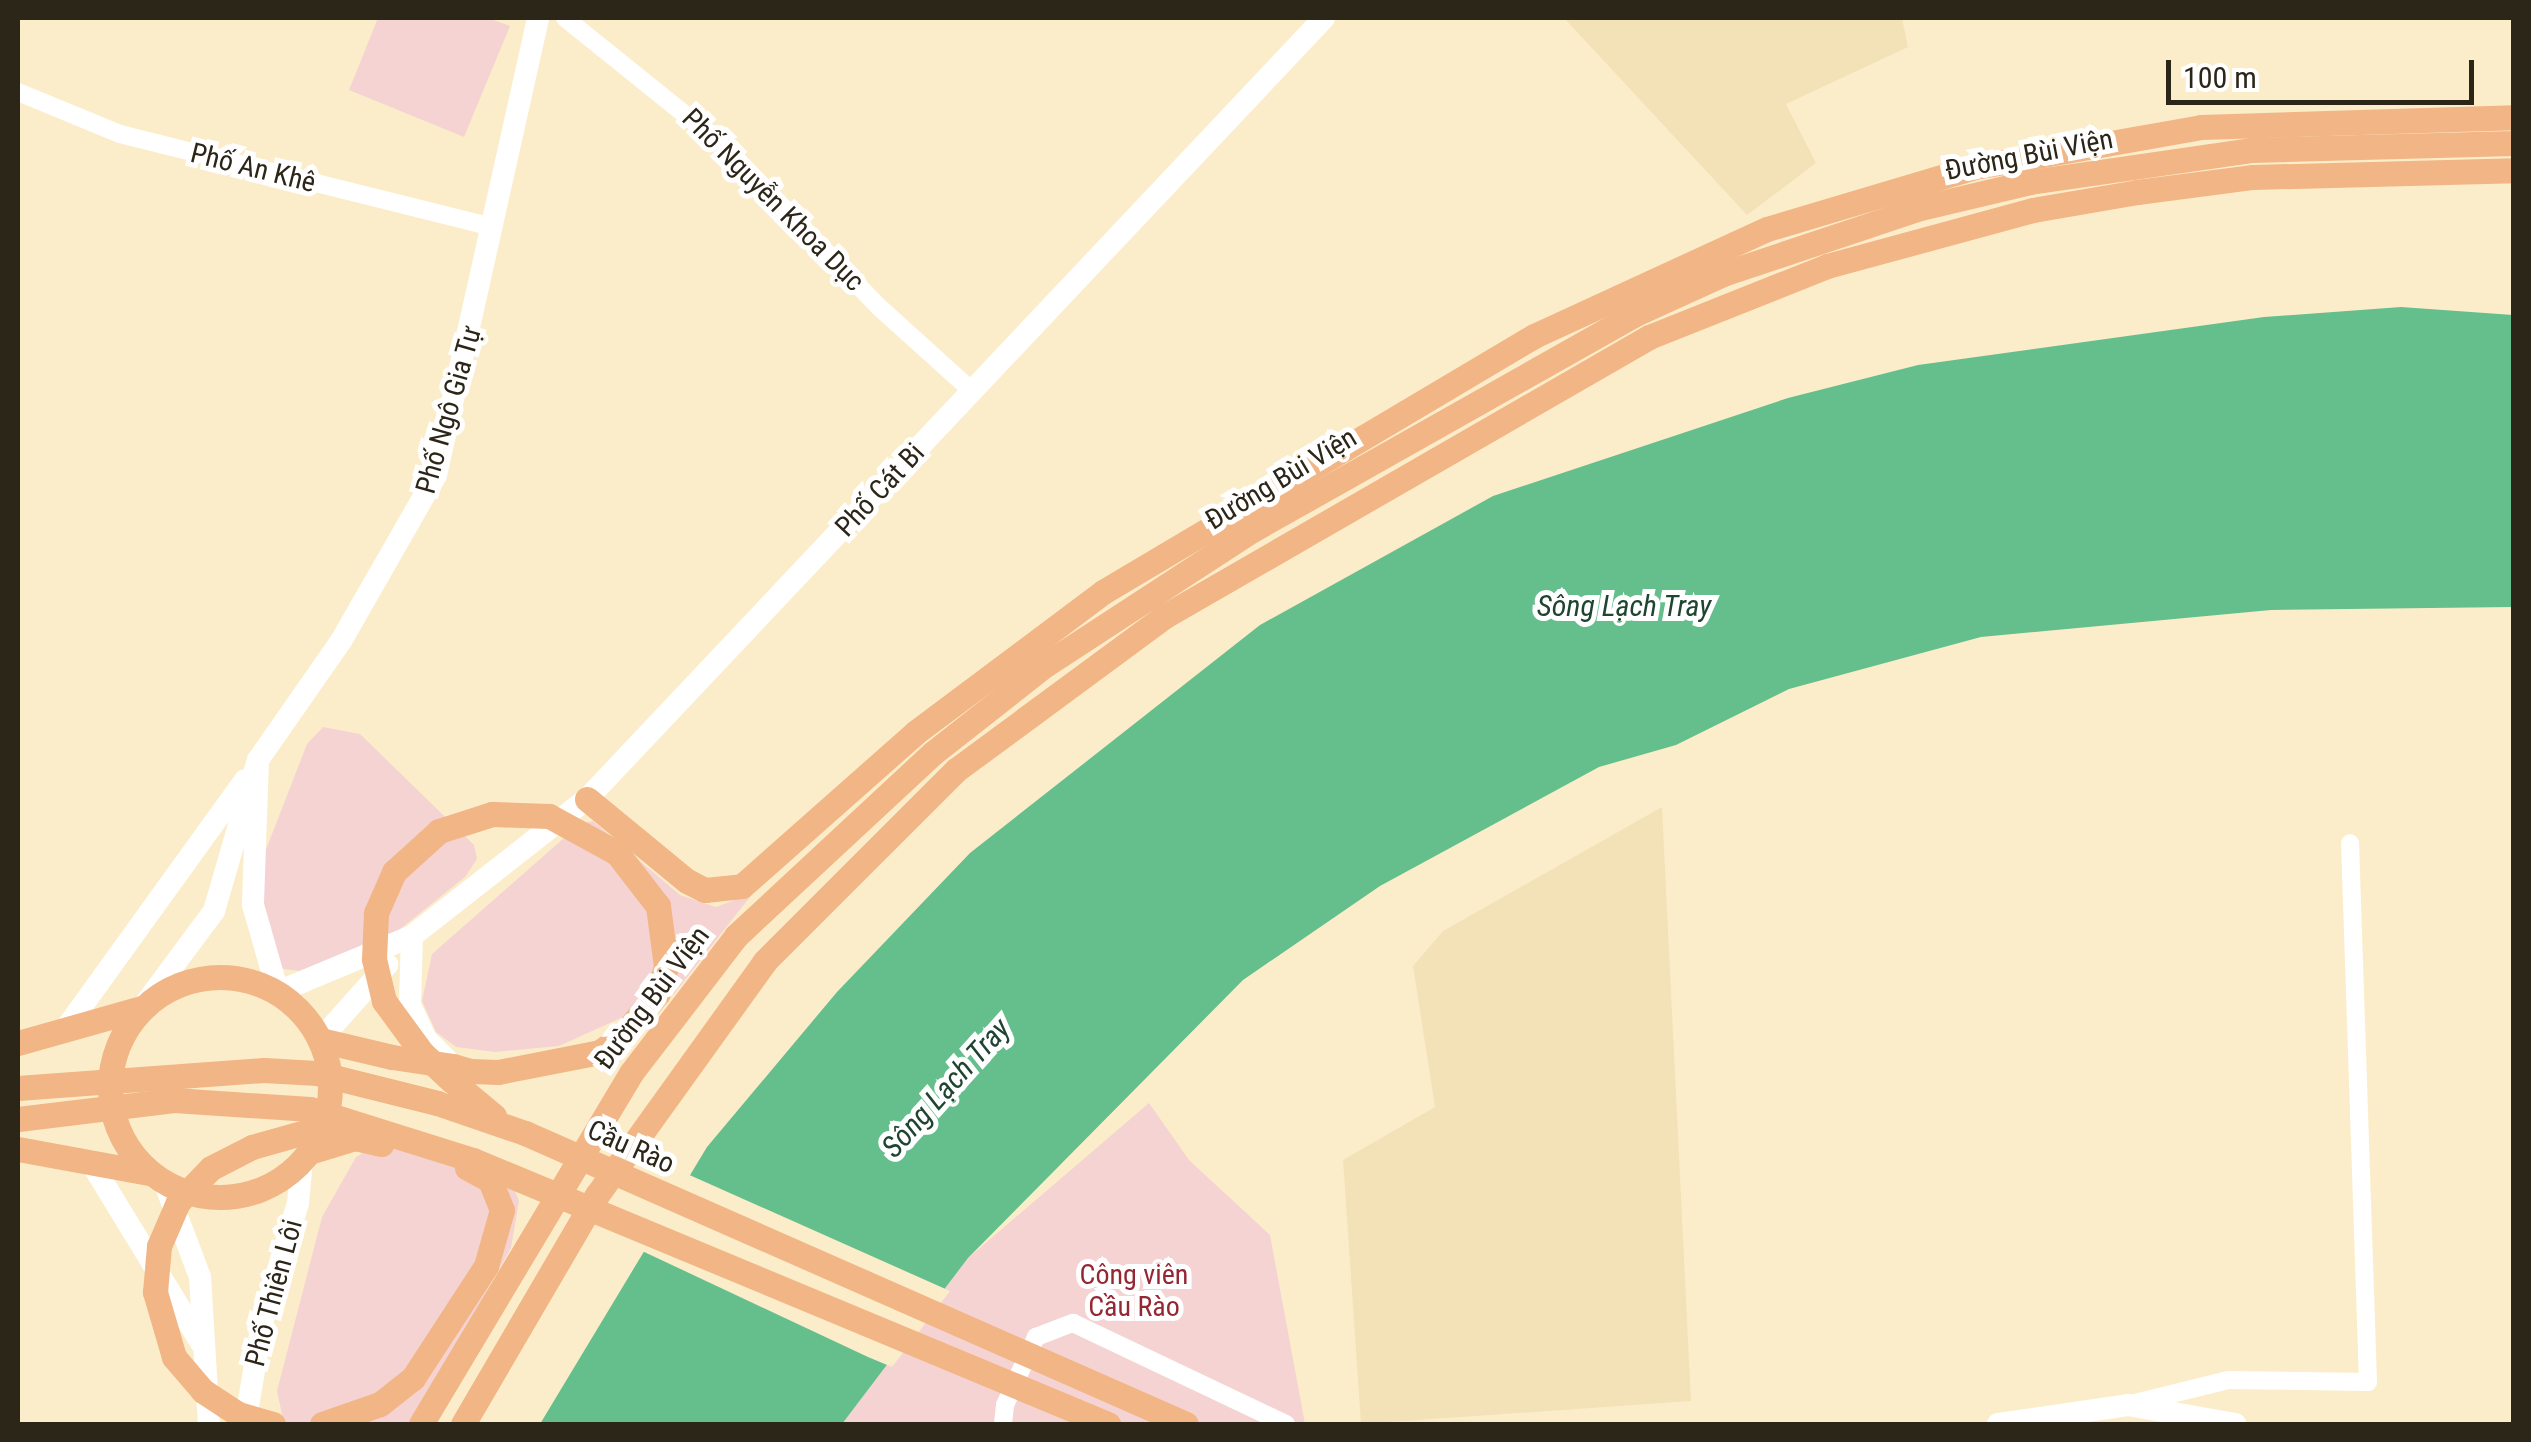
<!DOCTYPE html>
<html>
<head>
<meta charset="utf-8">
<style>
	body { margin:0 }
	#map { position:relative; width:2531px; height:1442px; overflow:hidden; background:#fcedca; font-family:"Roboto Condensed",sans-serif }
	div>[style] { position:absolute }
	.built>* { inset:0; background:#f3e2b8 }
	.green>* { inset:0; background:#f4d3d2 }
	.water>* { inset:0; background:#65bf8c }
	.pier>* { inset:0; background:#fcedca }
	.street>* { height:18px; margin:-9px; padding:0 9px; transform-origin:9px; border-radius:9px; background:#fff }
	.secondary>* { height:22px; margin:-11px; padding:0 11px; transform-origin:11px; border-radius:11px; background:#fff }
	.primary>* { height:25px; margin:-12.5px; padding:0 12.5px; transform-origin:12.5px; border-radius:12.5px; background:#f2b585 }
	.primary>.ring { margin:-12.5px; padding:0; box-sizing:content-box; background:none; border:25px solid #f2b585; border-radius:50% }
	span { translate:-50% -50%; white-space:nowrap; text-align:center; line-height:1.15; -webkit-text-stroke:10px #fff; paint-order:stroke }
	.street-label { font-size:28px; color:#2c2619 }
	.park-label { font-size:28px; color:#952732 }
	.water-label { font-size:30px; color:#1f4530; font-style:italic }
	.frame { position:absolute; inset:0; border:20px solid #2c2619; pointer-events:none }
	.scale { position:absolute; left:2166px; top:60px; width:308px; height:45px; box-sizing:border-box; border:5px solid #2c2619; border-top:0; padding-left:12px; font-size:30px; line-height:35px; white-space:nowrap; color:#2c2619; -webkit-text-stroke:8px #fff; paint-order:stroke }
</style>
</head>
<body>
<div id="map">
	<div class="built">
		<i style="clip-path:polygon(1564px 18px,1902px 18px,1908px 47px,1786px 104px,1816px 163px,1747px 215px)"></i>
		<i style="clip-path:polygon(1662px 807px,1691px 1401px,1361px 1424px,1343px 1160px,1435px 1107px,1413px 966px,1443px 931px)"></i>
	</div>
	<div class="green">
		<i style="clip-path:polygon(378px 18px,488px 18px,510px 26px,464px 137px,349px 90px)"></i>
		<i style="clip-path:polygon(323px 727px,360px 734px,474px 845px,477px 859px,465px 877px,389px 938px,299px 971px,277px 968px,264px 940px,260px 865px,307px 744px)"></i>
		<i style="clip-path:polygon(593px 821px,680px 895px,716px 907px,753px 893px,674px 994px,559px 1046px,495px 1052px,456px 1047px,436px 1032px,422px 1001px,432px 954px,581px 823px)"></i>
		<i style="clip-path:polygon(1149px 1103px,1189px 1160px,1270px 1235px,1305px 1424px,842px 1424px,968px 1258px)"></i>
		<i style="clip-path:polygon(385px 1139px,510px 1179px,519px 1201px,511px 1248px,412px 1424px,284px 1424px,277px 1391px,322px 1217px,356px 1157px)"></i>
	</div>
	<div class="water">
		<i style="clip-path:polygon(2401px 307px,2513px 315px,2513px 607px,2271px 610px,1981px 637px,1789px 689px,1676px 745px,1599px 767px,1380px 886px,1243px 980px,968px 1258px,842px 1424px,540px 1424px,707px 1147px,837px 992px,970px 853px,1260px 625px,1493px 496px,1788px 398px,1918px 365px,2264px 317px)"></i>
	</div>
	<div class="pier">
		<i style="clip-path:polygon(685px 1173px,950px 1291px,892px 1367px,868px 1357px,640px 1250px)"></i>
	</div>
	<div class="street">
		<i style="left:565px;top:18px;width:203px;rotate:38.8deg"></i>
		<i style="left:723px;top:145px;width:225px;rotate:46.1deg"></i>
		<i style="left:879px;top:307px;width:127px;rotate:42.1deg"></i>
		<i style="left:18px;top:92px;width:110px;rotate:22.4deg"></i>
		<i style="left:120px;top:134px;width:384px;rotate:14deg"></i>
		<i style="left:2135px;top:1403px;width:96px;rotate:-13.9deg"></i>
		<i style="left:2228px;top:1380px;width:140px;rotate:0.8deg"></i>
		<i style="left:2368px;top:1382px;width:539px;rotate:-91.91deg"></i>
		<i style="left:1003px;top:1424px;width:19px;rotate:-84deg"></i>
		<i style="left:1005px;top:1405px;width:75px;rotate:-65.5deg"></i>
		<i style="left:1036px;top:1337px;width:40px;rotate:-21deg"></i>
		<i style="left:1073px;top:1323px;width:236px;rotate:25.4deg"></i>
	</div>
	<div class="secondary">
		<i style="left:258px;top:760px;width:145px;rotate:92deg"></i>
		<i style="left:253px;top:905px;width:91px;rotate:74deg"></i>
		<i style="left:278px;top:992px;width:145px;rotate:-22.7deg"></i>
		<i style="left:412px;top:936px;width:222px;rotate:-38.1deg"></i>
		<i style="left:587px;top:799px;width:1074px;rotate:-46.66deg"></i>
		<i style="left:412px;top:936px;width:69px;rotate:91.7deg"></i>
		<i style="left:410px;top:1005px;width:38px;rotate:65deg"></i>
		<i style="left:426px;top:1039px;width:38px;rotate:45deg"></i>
		<i style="left:142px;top:1008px;width:121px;rotate:-53.4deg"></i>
		<i style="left:214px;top:911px;width:157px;rotate:-73.8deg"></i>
		<i style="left:258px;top:760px;width:145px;rotate:-55.1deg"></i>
		<i style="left:341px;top:641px;width:191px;rotate:-60.2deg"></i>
		<i style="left:436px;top:475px;width:468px;rotate:-77.4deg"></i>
		<i style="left:64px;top:1031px;width:309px;rotate:-54.2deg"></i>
		<i style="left:320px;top:1040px;width:101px;rotate:-48.2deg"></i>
		<i style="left:90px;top:1161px;width:213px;rotate:58.6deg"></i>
		<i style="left:165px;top:1184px;width:99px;rotate:69.4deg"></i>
		<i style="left:200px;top:1277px;width:147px;rotate:86.5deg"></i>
		<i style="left:245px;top:1424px;width:102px;rotate:-80.4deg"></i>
		<i style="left:262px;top:1323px;width:125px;rotate:-73.3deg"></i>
		<i style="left:298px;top:1203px;width:42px;rotate:-84.6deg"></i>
		<i style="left:1998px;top:1424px;width:131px;rotate:-8.3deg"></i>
		<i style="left:2128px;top:1405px;width:109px;rotate:10.1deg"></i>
	</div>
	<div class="primary">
		<i style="left:587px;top:799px;width:129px;rotate:39.4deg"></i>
		<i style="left:687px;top:881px;width:20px;rotate:27deg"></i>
		<i style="left:705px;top:890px;width:37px;rotate:-6deg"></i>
		<i style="left:742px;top:886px;width:232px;rotate:-41.5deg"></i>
		<i style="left:916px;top:732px;width:234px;rotate:-36.8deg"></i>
		<i style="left:1103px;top:592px;width:501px;rotate:-30.71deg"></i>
		<i style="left:1534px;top:336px;width:256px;rotate:-24.7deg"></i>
		<i style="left:1767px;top:229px;width:217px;rotate:-16.6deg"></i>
		<i style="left:1975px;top:167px;width:230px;rotate:-10deg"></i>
		<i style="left:2201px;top:127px;width:313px;rotate:-1.8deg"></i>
		<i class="ring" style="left:110px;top:977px;width:195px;height:195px"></i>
		<i style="left:320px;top:1040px;width:74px;rotate:13.3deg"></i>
		<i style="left:392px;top:1057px;width:62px;rotate:8.4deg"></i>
		<i style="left:453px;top:1066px;width:19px;rotate:16deg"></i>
		<i style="left:471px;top:1071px;width:27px;rotate:2deg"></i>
		<i style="left:498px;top:1072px;width:104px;rotate:-11.1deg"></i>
		<i style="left:600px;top:1052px;width:30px;rotate:-37deg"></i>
		<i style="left:624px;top:1034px;width:53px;rotate:-50.3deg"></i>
		<i style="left:658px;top:993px;width:28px;rotate:-73deg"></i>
		<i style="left:666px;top:966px;width:61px;rotate:-97.6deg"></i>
		<i style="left:658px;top:906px;width:67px;rotate:-127.7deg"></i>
		<i style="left:617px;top:853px;width:77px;rotate:-151.4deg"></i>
		<i style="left:549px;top:816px;width:57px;rotate:-178deg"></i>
		<i style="left:492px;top:814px;width:56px;rotate:162.2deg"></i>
		<i style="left:439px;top:831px;width:61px;rotate:137.7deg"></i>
		<i style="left:394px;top:872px;width:45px;rotate:113.7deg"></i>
		<i style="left:376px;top:913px;width:46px;rotate:92.5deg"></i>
		<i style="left:374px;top:959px;width:43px;rotate:76.6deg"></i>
		<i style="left:384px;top:1001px;width:64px;rotate:53.8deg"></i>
		<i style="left:422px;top:1053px;width:40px;rotate:43deg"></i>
		<i style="left:451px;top:1080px;width:56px;rotate:39.9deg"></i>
		<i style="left:18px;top:1043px;width:129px;rotate:-15.8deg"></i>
		<i style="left:18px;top:1088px;width:247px;rotate:-4.2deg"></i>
		<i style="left:264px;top:1070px;width:53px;rotate:3.2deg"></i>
		<i style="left:317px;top:1073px;width:124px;rotate:14deg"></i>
		<i style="left:437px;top:1103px;width:93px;rotate:18.8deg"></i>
		<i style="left:525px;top:1133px;width:722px;rotate:23.76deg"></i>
		<i style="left:18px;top:1119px;width:157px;rotate:-6.9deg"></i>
		<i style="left:174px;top:1100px;width:136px;rotate:3.8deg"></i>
		<i style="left:310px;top:1109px;width:171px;rotate:17.4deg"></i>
		<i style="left:473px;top:1160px;width:688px;rotate:22.58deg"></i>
		<i style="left:18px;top:1149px;width:133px;rotate:10.4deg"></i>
		<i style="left:309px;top:1152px;width:48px;rotate:-16.9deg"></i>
		<i style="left:355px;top:1138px;width:27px;rotate:13deg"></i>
		<i style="left:273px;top:1424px;width:36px;rotate:-164deg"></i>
		<i style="left:238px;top:1414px;width:42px;rotate:-146.7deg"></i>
		<i style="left:203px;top:1391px;width:45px;rotate:-130.5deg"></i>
		<i style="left:174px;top:1357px;width:68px;rotate:-106.3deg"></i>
		<i style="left:155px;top:1292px;width:46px;rotate:-85deg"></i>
		<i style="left:159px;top:1246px;width:48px;rotate:-66.6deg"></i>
		<i style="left:178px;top:1202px;width:47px;rotate:-45.9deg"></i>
		<i style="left:211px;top:1168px;width:46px;rotate:-27.1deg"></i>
		<i style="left:252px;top:1147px;width:85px;rotate:-15.7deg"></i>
		<i style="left:322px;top:1424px;width:61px;rotate:-19deg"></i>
		<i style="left:380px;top:1404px;width:42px;rotate:-38.2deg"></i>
		<i style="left:413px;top:1378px;width:134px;rotate:-56.9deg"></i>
		<i style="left:486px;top:1266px;width:58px;rotate:-74.1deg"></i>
		<i style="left:502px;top:1210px;width:32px;rotate:-112deg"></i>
		<i style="left:490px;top:1180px;width:26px;rotate:-152deg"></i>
		<i style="left:421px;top:1424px;width:409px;rotate:-59.1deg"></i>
		<i style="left:631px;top:1073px;width:173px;rotate:-52.5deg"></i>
		<i style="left:736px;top:936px;width:269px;rotate:-42.9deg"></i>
		<i style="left:933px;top:753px;width:142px;rotate:-38.2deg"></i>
		<i style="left:1045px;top:665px;width:249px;rotate:-33.1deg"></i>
		<i style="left:1254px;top:529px;width:437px;rotate:-29.4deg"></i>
		<i style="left:1635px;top:314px;width:97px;rotate:-24.4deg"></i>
		<i style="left:1723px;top:274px;width:208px;rotate:-18.5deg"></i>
		<i style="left:1920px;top:208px;width:113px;rotate:-13.3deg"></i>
		<i style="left:2030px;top:182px;width:223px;rotate:-8.2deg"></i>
		<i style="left:2251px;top:150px;width:263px;rotate:-1.5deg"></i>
		<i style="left:463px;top:1424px;width:265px;rotate:-59.7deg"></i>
		<i style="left:597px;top:1195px;width:288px;rotate:-54.3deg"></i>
		<i style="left:765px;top:961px;width:270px;rotate:-45deg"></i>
		<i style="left:956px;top:770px;width:260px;rotate:-36.4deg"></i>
		<i style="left:1165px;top:616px;width:559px;rotate:-29.96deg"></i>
		<i style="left:1649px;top:337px;width:192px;rotate:-21.7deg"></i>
		<i style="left:1827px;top:266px;width:213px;rotate:-15.2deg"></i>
		<i style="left:2033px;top:210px;width:106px;rotate:-9.8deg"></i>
		<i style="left:2137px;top:192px;width:117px;rotate:-7.4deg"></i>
		<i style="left:2253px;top:177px;width:261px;rotate:-1.5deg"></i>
	</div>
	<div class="street-label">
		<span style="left:2029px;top:155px;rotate:-11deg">Đường Bùi Viện</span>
		<span style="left:253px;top:168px;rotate:14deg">Phố An Khê</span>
		<span style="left:773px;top:200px;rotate:45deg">Phố Nguyễn Khoa Dục</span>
		<span style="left:449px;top:410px;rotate:-74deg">Phố Ngô Gia Tự</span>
		<span style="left:1281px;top:479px;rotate:-31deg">Đường Bùi Viện</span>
		<span style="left:880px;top:490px;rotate:-47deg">Phố Cát Bi</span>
		<span style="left:652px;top:998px;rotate:-53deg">Đường Bùi Viện</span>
		<span style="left:631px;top:1147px;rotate:24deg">Cầu Rào</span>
		<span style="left:274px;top:1293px;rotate:-75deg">Phố Thiên Lôi</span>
	</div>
	<div class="park-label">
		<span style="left:1134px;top:1291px">Công viên<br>Cầu Rào</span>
	</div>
	<div class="water-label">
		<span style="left:1624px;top:606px">Sông Lạch Tray</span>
		<span style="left:946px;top:1088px;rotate:-48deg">Sông Lạch Tray</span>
	</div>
	<div class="frame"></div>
	<div class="scale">100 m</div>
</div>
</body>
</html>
